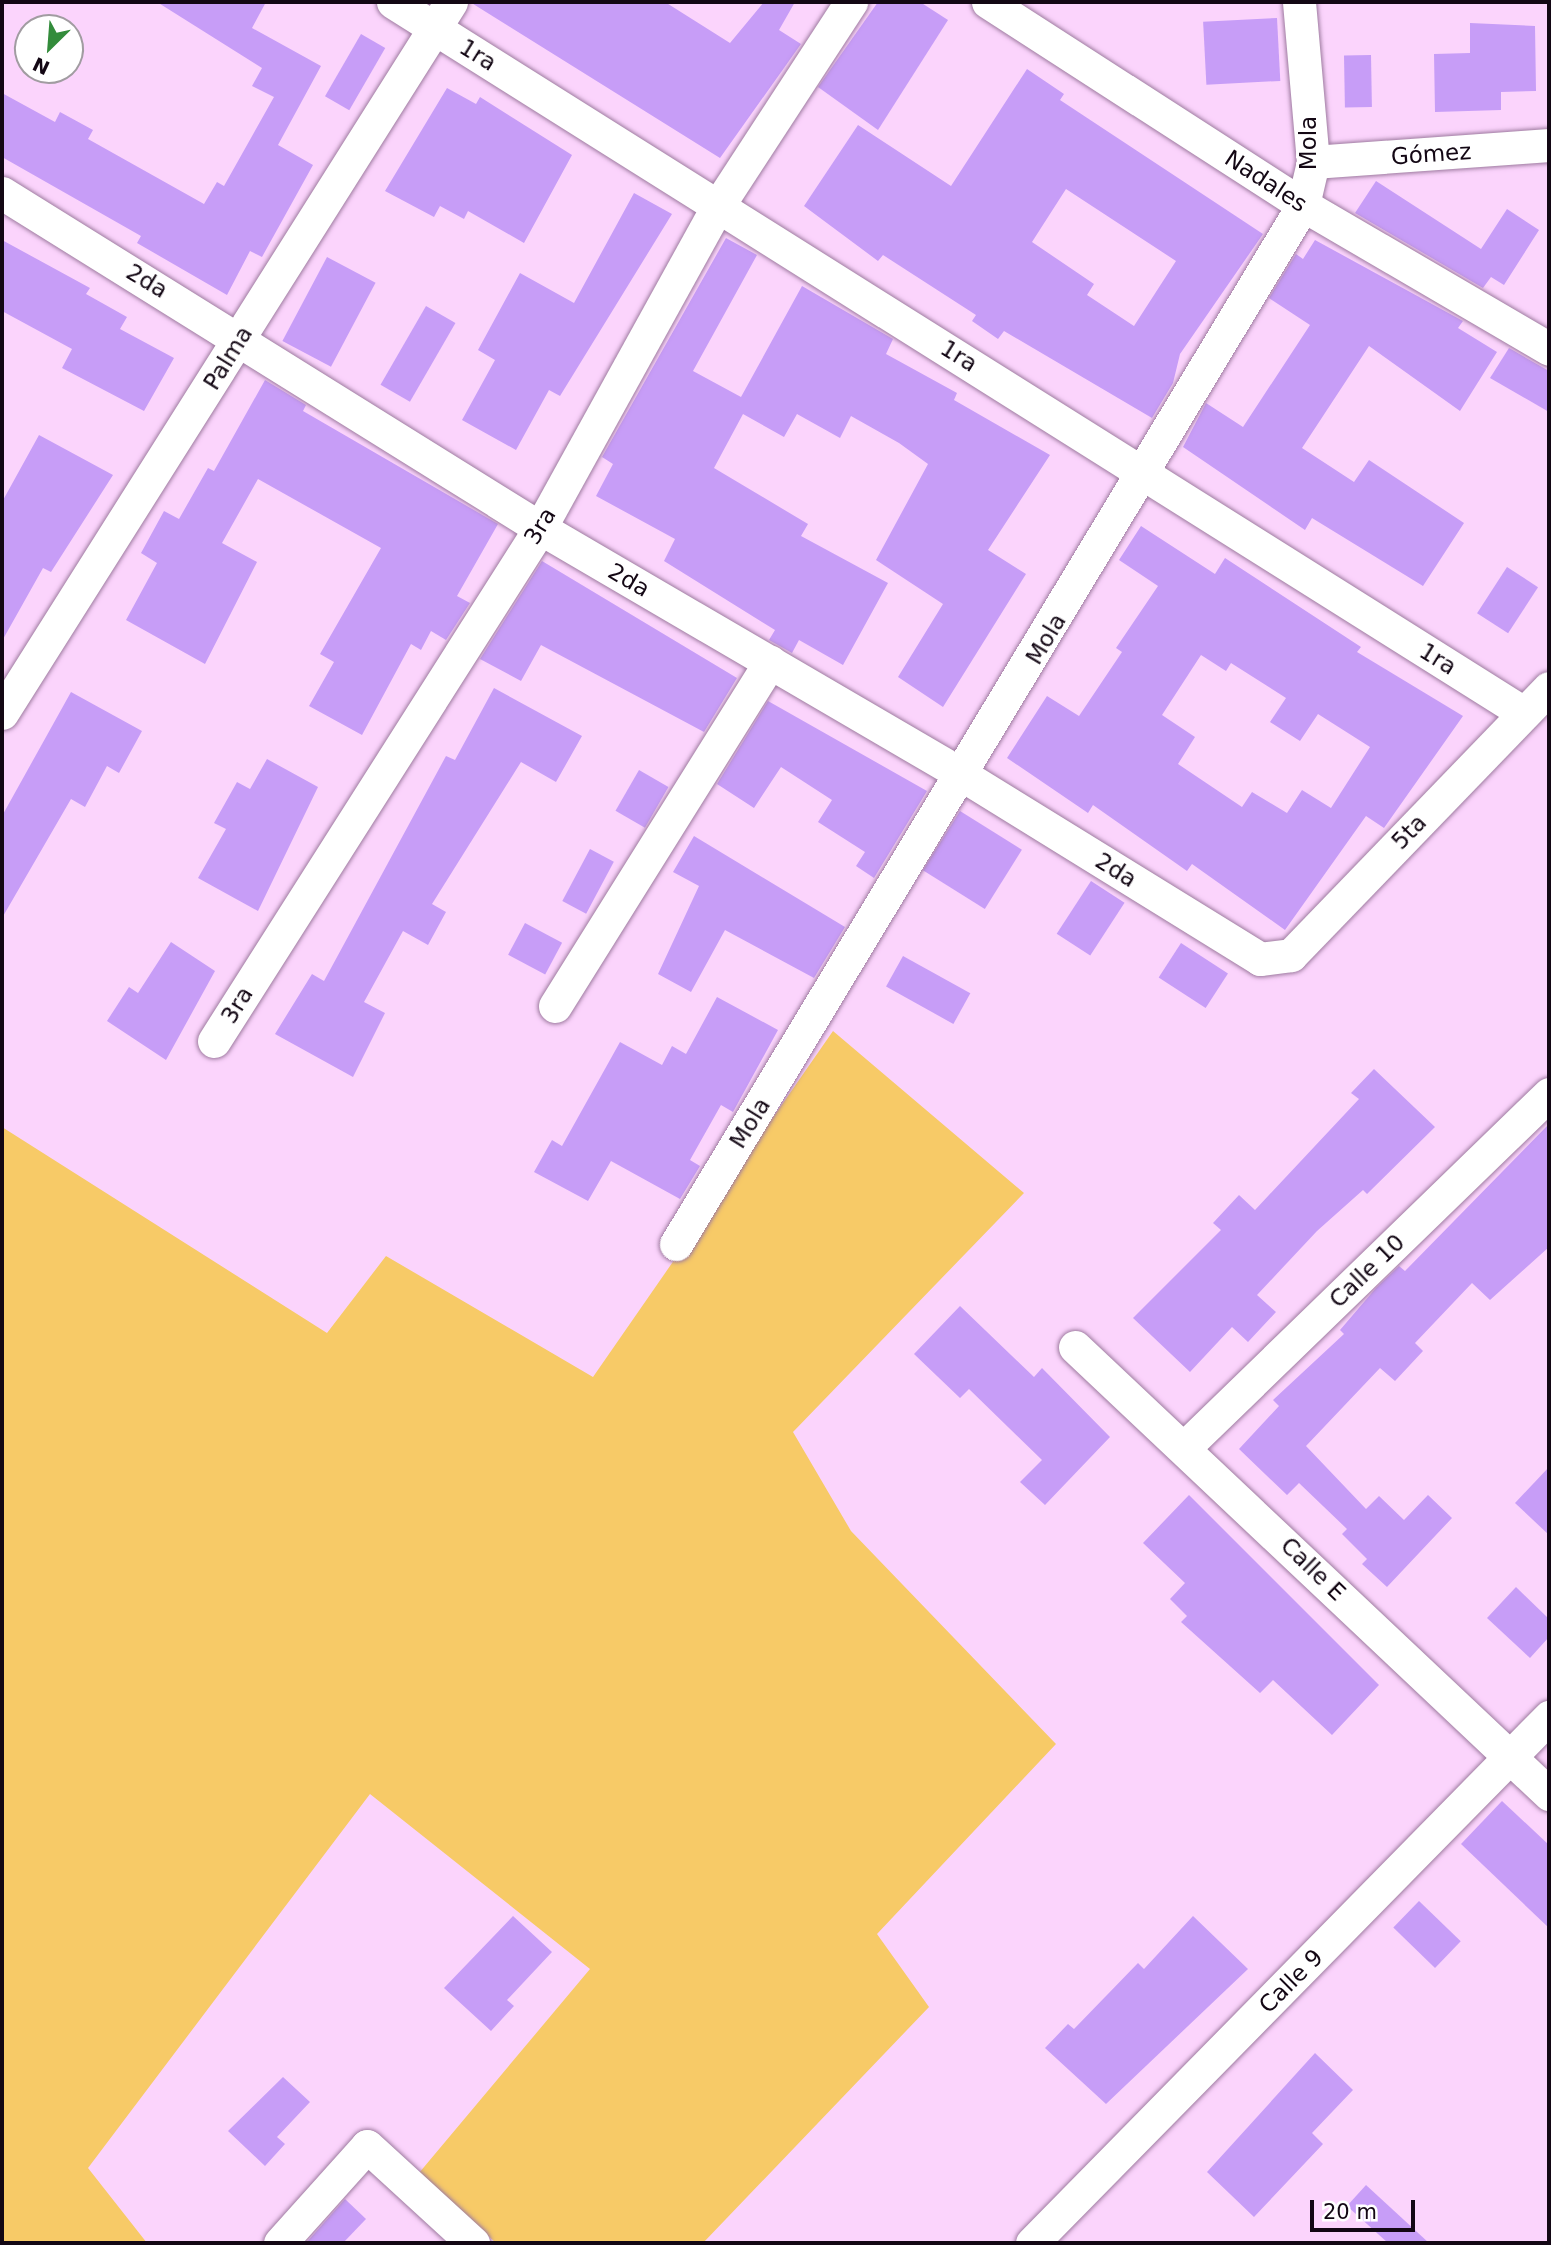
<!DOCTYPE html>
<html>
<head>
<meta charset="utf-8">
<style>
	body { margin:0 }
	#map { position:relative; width:1551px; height:2245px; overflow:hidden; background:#fbd4fc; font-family:"DejaVu Sans",sans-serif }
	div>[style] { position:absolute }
	.green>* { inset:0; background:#f7ca67 }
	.building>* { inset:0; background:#c79df7; transform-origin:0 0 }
	.roads { filter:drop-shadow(0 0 2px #9e7ba0) drop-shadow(0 0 2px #9e7ba0) }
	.street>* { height:33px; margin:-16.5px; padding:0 16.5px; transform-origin:16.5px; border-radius:16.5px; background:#fff }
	span { translate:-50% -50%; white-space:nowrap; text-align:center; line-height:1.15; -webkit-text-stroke:6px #fff; paint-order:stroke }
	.street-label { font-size:23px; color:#130714 }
	.frame { position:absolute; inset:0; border:4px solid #130714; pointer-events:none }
	.north { position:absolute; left:14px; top:14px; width:70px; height:70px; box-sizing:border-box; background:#fff; border:2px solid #a19ca1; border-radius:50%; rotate:205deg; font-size:19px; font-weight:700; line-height:28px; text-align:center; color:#130714 }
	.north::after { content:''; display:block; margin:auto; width:24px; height:32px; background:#338c3b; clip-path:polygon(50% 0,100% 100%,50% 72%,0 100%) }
	.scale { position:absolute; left:1310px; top:2200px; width:105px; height:32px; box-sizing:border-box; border:4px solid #130714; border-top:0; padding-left:9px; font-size:21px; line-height:24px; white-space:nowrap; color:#130714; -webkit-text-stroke:5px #fff; paint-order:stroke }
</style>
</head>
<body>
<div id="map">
	<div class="green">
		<i style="clip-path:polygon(833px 1031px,1024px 1193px,793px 1432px,851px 1531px,1056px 1744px,877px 1934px,929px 2007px,703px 2243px,496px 2243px,419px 2173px,590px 1969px,370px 1794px,88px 2168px,147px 2243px,2px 2243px,2px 1127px,327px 1333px,386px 1256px,593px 1377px)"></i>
	</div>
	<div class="building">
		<i style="clip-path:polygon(157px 2px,266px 2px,252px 28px,321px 66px,278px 145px,313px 165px,262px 257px,250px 251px,227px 295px,137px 243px,141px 236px,2px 157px,2px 93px,55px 122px,60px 112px,93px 130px,88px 139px,204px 204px,217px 182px,224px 186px,274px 97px,252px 86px,262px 68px)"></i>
		<i style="clip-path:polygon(470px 2px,665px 2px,730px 43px,764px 2px,795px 2px,779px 30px,801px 44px,720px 158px)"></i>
		<i style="clip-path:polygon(878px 2px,920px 2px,948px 20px,878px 130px,818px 87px)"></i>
		<i style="left:1277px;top:18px;width:63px;height:74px;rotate:87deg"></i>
		<i style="clip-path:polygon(1470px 23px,1535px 26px,1536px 91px,1501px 92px,1501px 110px,1435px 112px,1434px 54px,1470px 53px)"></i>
		<i style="left:361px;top:34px;width:28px;height:72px;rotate:30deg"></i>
		<i style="left:1371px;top:55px;width:52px;height:27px;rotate:89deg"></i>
		<i style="clip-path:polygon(evenodd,1027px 69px,1064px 94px,1060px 100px,1263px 234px,1180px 354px,1173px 383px,1152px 418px,1004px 331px,998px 339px,972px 321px,976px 315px,883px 255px,878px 261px,804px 206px,858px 125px,951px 186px,1027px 69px,1066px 189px,1176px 261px,1134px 326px,1087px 295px,1094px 284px,1032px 242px,1066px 189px)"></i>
		<i style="clip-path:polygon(447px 88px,476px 104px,480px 97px,572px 155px,524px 243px,468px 211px,464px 219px,440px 206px,434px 217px,385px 191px)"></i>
		<i style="clip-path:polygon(1376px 181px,1481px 249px,1507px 209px,1539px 230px,1504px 285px,1491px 277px,1483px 288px,1355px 213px)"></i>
		<i style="clip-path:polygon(634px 193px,672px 214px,560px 396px,549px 390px,516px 450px,462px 420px,495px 360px,478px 350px,520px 273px,574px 303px)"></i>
		<i style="clip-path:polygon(726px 238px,757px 255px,693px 371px,741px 397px,802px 286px,893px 339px,886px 354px,957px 393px,954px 400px,1050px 455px,988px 550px,1026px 574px,943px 707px,898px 677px,943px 604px,876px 560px,928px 464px,899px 443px,851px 416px,840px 438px,797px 414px,784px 437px,743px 414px,714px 468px,808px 524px,801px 536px,888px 583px,843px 665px,799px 640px,792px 653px,769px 640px,775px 630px,664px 561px,675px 539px,596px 496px,613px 464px,602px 457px)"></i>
		<i style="clip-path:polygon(2px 240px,90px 288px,86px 294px,127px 317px,120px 329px,174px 358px,144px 411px,62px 368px,72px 349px,2px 311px)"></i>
		<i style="clip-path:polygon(1315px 240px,1463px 321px,1458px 328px,1497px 352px,1460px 411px,1369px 346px,1302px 448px,1354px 482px,1369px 460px,1464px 523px,1423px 586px,1312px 518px,1305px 530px,1183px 447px,1206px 403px,1243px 427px,1310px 325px,1269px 298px,1296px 254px,1303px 259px)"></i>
		<i style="left:327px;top:257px;width:55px;height:95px;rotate:28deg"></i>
		<i style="left:426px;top:306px;width:34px;height:91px;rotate:30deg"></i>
		<i style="clip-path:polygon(1509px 348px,1549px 371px,1549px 412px,1490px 378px)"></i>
		<i style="clip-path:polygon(265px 380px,306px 405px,303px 411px,498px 524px,457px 596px,470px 603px,446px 640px,431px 631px,421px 650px,411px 644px,362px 735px,309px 706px,334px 662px,320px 654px,381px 548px,258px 479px,222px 543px,257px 562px,205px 664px,126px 620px,157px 563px,141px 553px,164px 511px,179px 519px,208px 468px,214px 471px)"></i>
		<i style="clip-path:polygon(39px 435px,113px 475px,51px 572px,43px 568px,2px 641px,2px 502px)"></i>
		<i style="clip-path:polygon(evenodd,1141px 526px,1215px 574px,1225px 558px,1361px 647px,1357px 652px,1463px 716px,1384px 828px,1366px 816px,1285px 930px,1192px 864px,1187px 871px,1093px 805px,1088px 813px,1007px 758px,1047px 696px,1079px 716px,1122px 652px,1116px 648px,1158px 586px,1119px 560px,1141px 526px,1201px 655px,1226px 671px,1231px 663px,1286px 698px,1270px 722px,1300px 741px,1318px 714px,1370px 747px,1331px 808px,1302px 790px,1287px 813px,1252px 792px,1242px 807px,1178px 764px,1195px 737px,1162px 715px,1201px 655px)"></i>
		<i style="clip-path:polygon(542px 561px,737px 678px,704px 732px,541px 645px,521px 681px,480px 659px)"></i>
		<i style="left:1507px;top:567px;width:37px;height:55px;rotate:33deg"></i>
		<i style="clip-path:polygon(494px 688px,582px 736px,556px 782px,521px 762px,432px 904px,446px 912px,428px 945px,403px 931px,364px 1002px,385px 1013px,353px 1077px,275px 1034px,312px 974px,324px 981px,446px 756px,455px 760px)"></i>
		<i style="clip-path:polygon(71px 692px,142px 731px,119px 773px,107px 766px,85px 807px,71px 799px,2px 918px,2px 816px)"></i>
		<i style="clip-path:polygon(768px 701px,927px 791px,874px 878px,856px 866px,865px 852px,818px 822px,832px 800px,781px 767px,754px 808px,717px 784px)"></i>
		<i style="clip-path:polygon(267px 759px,318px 787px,258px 911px,198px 878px,226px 829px,214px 823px,237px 782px,250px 789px)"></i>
		<i style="left:639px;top:770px;width:34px;height:47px;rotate:30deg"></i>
		<i style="left:960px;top:811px;width:73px;height:70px;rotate:32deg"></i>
		<i style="clip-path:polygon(694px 836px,845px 927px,814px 978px,725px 930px,691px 992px,658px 974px,699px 886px,673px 872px)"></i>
		<i style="left:590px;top:849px;width:27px;height:59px;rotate:28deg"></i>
		<i style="left:1091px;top:881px;width:40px;height:63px;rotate:33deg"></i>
		<i style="left:525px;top:923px;width:42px;height:36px;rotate:28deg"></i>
		<i style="clip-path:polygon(171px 942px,215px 971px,166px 1060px,107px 1021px,129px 987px,138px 993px)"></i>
		<i style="left:1181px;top:943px;width:56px;height:41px;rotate:33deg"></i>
		<i style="left:903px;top:956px;width:77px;height:35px;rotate:29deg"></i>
		<i style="clip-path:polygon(717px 997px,778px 1030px,733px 1112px,721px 1105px,690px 1160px,700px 1166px,680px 1199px,611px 1161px,588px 1201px,534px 1172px,552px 1140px,562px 1146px,620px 1042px,662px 1065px,672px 1046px,686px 1054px)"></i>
		<i style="clip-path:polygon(1374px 1069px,1435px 1127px,1367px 1194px,1363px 1190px,1317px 1231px,1257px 1295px,1276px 1312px,1248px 1342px,1232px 1327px,1190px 1372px,1133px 1318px,1221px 1230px,1213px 1223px,1239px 1195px,1255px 1210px,1359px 1099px,1351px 1093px)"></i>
		<i style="clip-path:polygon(1549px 1124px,1549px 1247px,1490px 1300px,1472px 1283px,1415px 1343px,1423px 1351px,1395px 1381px,1380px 1368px,1306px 1446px,1366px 1509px,1379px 1496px,1404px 1520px,1428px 1495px,1452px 1518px,1387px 1587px,1362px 1564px,1367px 1559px,1342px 1534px,1347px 1529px,1299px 1483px,1287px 1495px,1239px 1449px,1279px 1406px,1273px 1400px,1344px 1334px,1340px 1330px,1376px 1288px,1399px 1266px,1405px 1271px)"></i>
		<i style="clip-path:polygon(960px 1306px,1034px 1377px,1042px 1368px,1110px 1437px,1045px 1505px,1020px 1482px,1042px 1460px,969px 1389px,960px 1398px,914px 1354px)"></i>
		<i style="clip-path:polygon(1549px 1467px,1549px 1535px,1515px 1503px)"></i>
		<i style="clip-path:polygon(1189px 1495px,1379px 1685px,1332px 1735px,1273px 1680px,1260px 1693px,1181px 1622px,1187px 1616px,1170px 1599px,1185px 1583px,1143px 1543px)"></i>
		<i style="clip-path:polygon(1516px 1587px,1549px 1619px,1549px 1637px,1530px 1658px,1487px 1618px)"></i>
		<i style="clip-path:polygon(1502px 1801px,1549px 1845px,1549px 1928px,1461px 1844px)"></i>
		<i style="left:1419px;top:1901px;width:58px;height:37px;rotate:44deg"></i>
		<i style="clip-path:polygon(513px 1916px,552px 1952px,507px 2000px,514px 2006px,491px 2031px,444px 1988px)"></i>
		<i style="clip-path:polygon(1193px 1916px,1248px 1969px,1106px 2104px,1045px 2048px,1068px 2024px,1074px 2029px,1138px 1963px,1144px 1969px)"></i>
		<i style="clip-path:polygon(1315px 2053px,1353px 2090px,1312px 2133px,1323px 2144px,1254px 2217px,1207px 2172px)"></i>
		<i style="clip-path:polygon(283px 2077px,310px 2102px,277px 2137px,285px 2144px,265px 2166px,228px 2131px)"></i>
		<i style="clip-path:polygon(1366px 2185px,1429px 2243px,1388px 2243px,1347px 2206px)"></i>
		<i style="clip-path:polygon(345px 2199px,366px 2219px,343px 2243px,306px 2243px)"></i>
	</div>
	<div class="roads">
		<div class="street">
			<i style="left:393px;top:2px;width:1336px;rotate:32.16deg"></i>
			<i style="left:988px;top:2px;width:375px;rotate:32.8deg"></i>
			<i style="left:1303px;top:205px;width:285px;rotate:30.3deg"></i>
			<i style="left:1313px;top:162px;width:237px;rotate:-4.1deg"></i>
			<i style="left:2px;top:193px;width:634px;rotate:31.91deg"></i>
			<i style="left:540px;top:528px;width:491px;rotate:30.3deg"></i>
			<i style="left:964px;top:776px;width:348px;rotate:31.7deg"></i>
			<i style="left:1260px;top:959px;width:31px;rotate:-7deg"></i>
			<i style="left:1291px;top:955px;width:371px;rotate:-46deg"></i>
			<i style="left:2px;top:713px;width:841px;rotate:-57.73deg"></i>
			<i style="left:555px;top:1006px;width:406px;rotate:-58deg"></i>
			<i style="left:214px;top:1041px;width:608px;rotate:-57.56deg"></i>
			<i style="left:540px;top:528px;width:368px;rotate:-61.1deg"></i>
			<i style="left:718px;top:206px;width:244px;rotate:-56.9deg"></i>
			<i style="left:676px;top:1244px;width:1214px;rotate:-58.89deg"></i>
			<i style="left:1303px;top:205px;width:44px;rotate:-76.9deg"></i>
			<i style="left:1313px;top:162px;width:161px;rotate:-95deg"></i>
			<i style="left:1075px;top:1347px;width:652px;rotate:43.32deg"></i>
			<i style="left:1185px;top:1447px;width:507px;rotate:-44.12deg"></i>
			<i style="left:280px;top:2243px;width:130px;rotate:-48.1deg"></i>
			<i style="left:367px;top:2146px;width:144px;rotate:42.5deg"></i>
			<i style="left:1032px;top:2243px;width:738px;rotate:-45.49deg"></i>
		</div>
	</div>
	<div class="street-label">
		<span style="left:478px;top:55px;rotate:32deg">1ra</span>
		<span style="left:1308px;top:143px;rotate:-90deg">Mola</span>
		<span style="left:1431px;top:154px;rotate:-4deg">Gómez</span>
		<span style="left:1266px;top:181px;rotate:33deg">Nadales</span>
		<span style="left:147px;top:281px;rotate:31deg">2da</span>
		<span style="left:959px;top:356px;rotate:32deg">1ra</span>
		<span style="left:228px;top:358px;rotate:-58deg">Palma</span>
		<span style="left:540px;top:526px;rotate:-59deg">3ra</span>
		<span style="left:629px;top:580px;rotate:30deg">2da</span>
		<span style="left:1046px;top:639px;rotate:-59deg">Mola</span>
		<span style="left:1438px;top:659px;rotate:32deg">1ra</span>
		<span style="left:1409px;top:832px;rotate:-46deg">5ta</span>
		<span style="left:1116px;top:870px;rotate:32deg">2da</span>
		<span style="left:237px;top:1005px;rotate:-58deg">3ra</span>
		<span style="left:750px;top:1123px;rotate:-58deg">Mola</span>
		<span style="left:1367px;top:1271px;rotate:-44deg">Calle 10</span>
		<span style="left:1313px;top:1569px;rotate:44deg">Calle E</span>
		<span style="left:1291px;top:1981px;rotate:-45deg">Calle 9</span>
	</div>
	<div class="frame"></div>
	<div class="north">N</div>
	<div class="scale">20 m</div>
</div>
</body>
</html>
